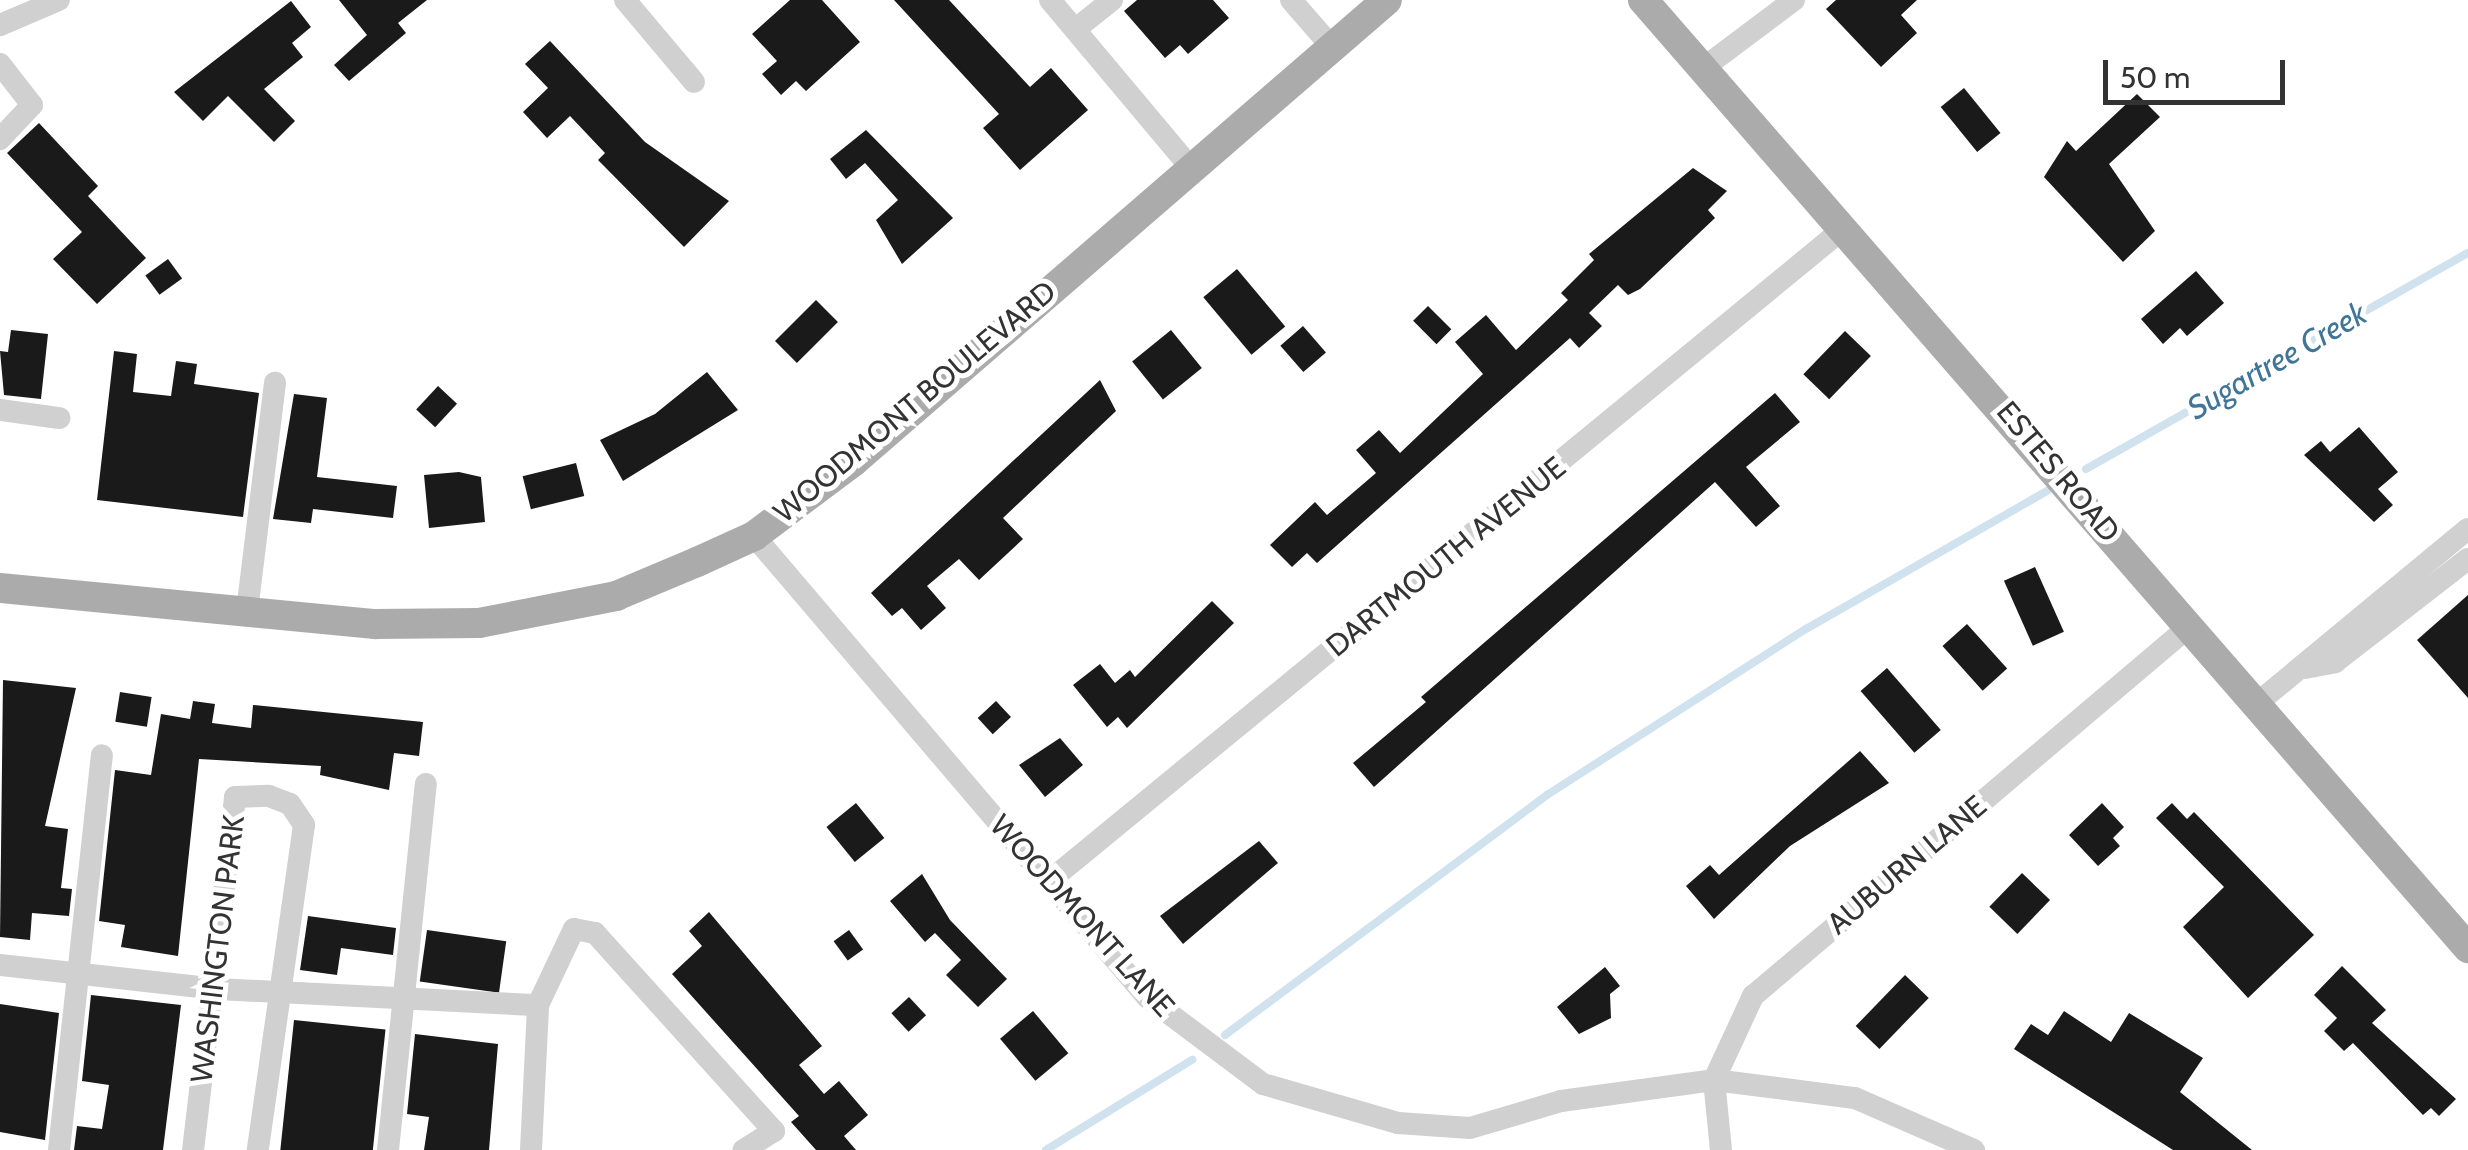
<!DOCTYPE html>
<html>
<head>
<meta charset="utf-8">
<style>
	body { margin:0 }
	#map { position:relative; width:2468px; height:1150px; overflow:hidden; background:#fff; font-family:Cabin,sans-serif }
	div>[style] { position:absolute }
	.stream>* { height:8px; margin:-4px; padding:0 4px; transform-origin:4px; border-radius:4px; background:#cfe2ee }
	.building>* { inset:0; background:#1a1a1a; transform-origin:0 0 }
	.minor>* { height:22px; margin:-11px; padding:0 11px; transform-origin:11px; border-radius:11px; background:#d0d0d0 }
	.major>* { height:30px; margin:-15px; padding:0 15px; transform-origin:15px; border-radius:15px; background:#ababab }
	span { translate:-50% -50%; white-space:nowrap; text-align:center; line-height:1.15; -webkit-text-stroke:10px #fff; paint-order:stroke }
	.street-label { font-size:30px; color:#333 }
	.water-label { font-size:32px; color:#3f7597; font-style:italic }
	.scale { position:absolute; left:2103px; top:60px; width:182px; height:45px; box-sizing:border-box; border:5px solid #333; border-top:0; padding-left:12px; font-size:30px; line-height:35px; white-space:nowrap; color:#333; -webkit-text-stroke:8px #fff; paint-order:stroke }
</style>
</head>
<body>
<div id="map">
	<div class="stream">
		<i style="left:2086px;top:469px;width:439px;rotate:-29.5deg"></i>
		<i style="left:1225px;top:1035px;width:402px;rotate:-36.7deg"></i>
		<i style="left:1547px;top:795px;width:308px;rotate:-32.7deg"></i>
		<i style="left:1806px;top:629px;width:278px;rotate:-29.8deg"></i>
		<i style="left:1046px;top:1150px;width:172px;rotate:-31.7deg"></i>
	</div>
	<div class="building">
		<i style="clip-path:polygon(339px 0,427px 0,398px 23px,406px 33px,349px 81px,334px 65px,367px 35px)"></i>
		<i style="clip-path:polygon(790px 0,822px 0,860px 42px,806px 91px,796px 81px,781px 95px,762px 74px,777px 61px,752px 34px)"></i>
		<i style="clip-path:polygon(894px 0,949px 0,1030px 87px,1051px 68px,1088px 110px,1020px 170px,983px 128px,999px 114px)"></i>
		<i style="clip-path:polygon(1137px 0,1213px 0,1229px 18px,1188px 54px,1180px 45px,1165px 58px,1124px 11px)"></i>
		<i style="clip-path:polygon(1836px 0,1917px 0,1901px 15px,1917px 33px,1881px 67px,1826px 9px)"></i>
		<i style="clip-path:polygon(291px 1px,311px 27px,292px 43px,303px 57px,264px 89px,295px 121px,274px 142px,228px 96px,203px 121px,174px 92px)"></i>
		<i style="clip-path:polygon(550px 41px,645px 142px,729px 201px,684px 247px,598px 160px,605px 153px,570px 116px,547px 138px,523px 112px,548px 88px,525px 64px)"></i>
		<i style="left:1964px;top:88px;width:58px;height:30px;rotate:51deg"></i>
		<i style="clip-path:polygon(2137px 94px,2160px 117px,2109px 164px,2155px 231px,2123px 262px,2044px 177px,2067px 141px,2076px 151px)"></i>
		<i style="clip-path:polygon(39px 123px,98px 186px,88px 196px,146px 258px,97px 304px,53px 259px,82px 232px,7px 153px)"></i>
		<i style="clip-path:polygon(866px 130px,953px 218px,902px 264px,876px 220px,898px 200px,865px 163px,846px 179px,830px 159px)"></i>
		<i style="clip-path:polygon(1693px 168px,1727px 191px,1708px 210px,1715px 218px,1640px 289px,1628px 295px,1618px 285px,1589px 313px,1602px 326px,1579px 348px,1570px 338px,1317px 563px,1307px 553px,1292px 567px,1270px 545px,1315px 502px,1327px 515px,1376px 473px,1356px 450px,1379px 430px,1400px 453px,1483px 374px,1455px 342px,1486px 315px,1516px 350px,1568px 300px,1561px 293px,1594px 260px,1589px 254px)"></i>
		<i style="left:168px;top:259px;width:24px;height:28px;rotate:54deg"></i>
		<i style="left:1237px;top:269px;width:75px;height:44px;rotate:50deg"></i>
		<i style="clip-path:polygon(2196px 271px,2224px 303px,2187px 336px,2180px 328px,2163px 344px,2141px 319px)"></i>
		<i style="left:816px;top:300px;width:31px;height:58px;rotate:45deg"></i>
		<i style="left:1428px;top:306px;width:33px;height:21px;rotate:45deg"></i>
		<i style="left:1303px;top:326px;width:35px;height:30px;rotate:49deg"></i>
		<i style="clip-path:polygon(11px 330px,48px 334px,41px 399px,4px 395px,0 351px,8px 352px)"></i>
		<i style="left:1171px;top:330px;width:49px;height:50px;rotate:51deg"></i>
		<i style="left:1845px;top:331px;width:36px;height:60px;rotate:44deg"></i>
		<i style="clip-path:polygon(114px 351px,137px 354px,133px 392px,171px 396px,176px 361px,197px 364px,194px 384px,259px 393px,243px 517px,97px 500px)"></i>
		<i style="clip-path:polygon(707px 372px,738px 410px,623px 481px,600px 440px,655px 414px)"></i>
		<i style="clip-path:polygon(1100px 380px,1116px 411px,1003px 518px,1023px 539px,979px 580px,959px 559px,927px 586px,946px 608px,921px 630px,902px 608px,892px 616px,871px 593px)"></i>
		<i style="left:438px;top:386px;width:26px;height:32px;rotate:43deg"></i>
		<i style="clip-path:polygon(1775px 393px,1800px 422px,1746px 467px,1780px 506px,1756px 527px,1715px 482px,1374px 787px,1353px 763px,1426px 702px,1421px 697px)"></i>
		<i style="clip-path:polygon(294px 394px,327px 398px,317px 477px,397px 486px,393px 518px,313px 509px,311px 523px,273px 519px)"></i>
		<i style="clip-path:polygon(2359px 427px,2398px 472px,2378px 489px,2393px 505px,2374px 522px,2304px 455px,2321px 441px,2330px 452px)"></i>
		<i style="left:576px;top:463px;width:34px;height:55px;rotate:76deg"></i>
		<i style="clip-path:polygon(459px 472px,481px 477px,485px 522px,429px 528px,424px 475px)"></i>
		<i style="left:2035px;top:567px;width:71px;height:34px;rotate:66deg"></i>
		<i style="clip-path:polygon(2468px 595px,2468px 698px,2417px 640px)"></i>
		<i style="clip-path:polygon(1212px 601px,1234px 623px,1127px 728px,1118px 717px,1107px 727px,1073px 685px,1100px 664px,1115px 683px,1130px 670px,1135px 677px)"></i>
		<i style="left:1967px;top:624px;width:60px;height:33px;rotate:48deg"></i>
		<i style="left:1887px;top:668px;width:82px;height:35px;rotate:49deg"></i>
		<i style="clip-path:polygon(3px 680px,76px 688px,45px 826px,68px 829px,61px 888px,72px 889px,69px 916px,32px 913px,30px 940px,0 937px)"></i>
		<i style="left:120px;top:692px;width:32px;height:30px;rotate:9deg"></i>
		<i style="clip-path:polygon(193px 701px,215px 704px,212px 723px,251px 728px,253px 705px,423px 722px,419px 756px,394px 753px,389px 790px,320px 775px,321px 766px,199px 759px,178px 956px,121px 947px,125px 925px,99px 921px,115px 770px,151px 775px,161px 714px,190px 719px)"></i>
		<i style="left:996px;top:701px;width:22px;height:25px;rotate:47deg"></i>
		<i style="clip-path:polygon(1060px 738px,1083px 765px,1045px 797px,1019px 765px)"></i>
		<i style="clip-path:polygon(1860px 751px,1889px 783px,1790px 846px,1714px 919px,1686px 886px,1710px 865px,1719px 875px)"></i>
		<i style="left:856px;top:803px;width:45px;height:38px;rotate:51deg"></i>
		<i style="clip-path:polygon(2102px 803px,2124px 827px,2113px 838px,2120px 846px,2098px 866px,2069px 835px)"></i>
		<i style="clip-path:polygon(2172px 803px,2187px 819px,2194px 812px,2314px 935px,2248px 998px,2183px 927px,2224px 887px,2156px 818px)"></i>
		<i style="clip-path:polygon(1259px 841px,1278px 863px,1183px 944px,1160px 916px)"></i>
		<i style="left:2022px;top:873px;width:39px;height:47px;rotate:44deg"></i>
		<i style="clip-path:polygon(922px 874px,950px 920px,1007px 979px,978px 1007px,946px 975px,961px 960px,935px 933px,925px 942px,890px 901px)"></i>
		<i style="clip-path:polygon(709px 912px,822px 1046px,799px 1065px,824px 1094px,839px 1081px,868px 1115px,844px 1136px,856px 1150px,816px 1150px,791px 1122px,799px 1116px,672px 974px,702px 946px,689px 931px)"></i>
		<i style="clip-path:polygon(308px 916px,396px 928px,393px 955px,341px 948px,337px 975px,300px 970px)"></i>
		<i style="left:427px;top:930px;width:80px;height:52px;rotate:8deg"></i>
		<i style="left:849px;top:930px;width:24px;height:19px;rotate:54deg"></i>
		<i style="clip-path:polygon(2342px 966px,2386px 1010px,2372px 1023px,2456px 1099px,2439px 1116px,2431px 1108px,2423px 1115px,2353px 1043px,2344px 1051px,2324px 1031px,2337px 1018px,2314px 995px)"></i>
		<i style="clip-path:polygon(1605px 967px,1620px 986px,1610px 994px,1611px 1018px,1579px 1034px,1557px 1007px)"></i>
		<i style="left:1905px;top:975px;width:33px;height:71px;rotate:44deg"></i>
		<i style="clip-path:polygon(91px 995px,181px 1005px,163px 1150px,74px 1150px,77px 1126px,102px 1129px,109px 1085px,82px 1081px)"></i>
		<i style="left:909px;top:997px;width:25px;height:24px;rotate:47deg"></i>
		<i style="clip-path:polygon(0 1004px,59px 1013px,45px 1140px,0 1132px)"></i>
		<i style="left:1033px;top:1011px;width:55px;height:43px;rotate:50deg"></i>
		<i style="clip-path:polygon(2064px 1011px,2111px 1042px,2129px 1013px,2203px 1058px,2180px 1092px,2252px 1150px,2173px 1150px,2014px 1049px,2031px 1024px,2048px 1035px)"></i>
		<i style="left:294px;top:1020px;width:92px;height:131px;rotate:6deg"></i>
		<i style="clip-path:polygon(415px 1034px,498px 1044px,489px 1150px,424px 1150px,429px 1117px,407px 1114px)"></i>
	</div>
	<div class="minor">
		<i style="left:625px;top:0;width:107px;rotate:49.9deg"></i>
		<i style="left:1050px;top:0;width:218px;rotate:50deg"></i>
		<i style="left:1291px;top:0;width:62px;rotate:48.9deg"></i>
		<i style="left:0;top:25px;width:64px;rotate:-23deg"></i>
		<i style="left:1077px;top:28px;width:45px;rotate:-38.7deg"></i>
		<i style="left:0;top:64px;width:52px;rotate:52deg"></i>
		<i style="left:32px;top:105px;width:47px;rotate:133.3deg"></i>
		<i style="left:1702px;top:69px;width:115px;rotate:-36.9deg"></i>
		<i style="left:0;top:410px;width:60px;rotate:7.7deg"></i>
		<i style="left:754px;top:536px;width:606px;rotate:49.55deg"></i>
		<i style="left:1147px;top:997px;width:145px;rotate:36.9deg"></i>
		<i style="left:1263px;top:1084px;width:141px;rotate:16.1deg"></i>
		<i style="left:1398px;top:1123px;width:72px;rotate:4deg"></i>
		<i style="left:1470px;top:1128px;width:95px;rotate:-16.5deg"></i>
		<i style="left:1561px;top:1101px;width:154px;rotate:-7.8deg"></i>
		<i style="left:1714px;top:1080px;width:142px;rotate:7.3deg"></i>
		<i style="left:1855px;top:1098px;width:130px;rotate:23.6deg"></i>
		<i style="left:247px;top:611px;width:230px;rotate:-83deg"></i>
		<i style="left:2305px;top:668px;width:31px;rotate:-11deg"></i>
		<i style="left:2335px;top:662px;width:168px;rotate:-37.8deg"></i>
		<i style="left:2255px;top:705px;width:276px;rotate:-39.6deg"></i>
		<i style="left:1048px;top:882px;width:1029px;rotate:-39.4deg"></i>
		<i style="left:0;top:965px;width:219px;rotate:6.3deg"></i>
		<i style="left:218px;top:989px;width:320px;rotate:2.9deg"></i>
		<i style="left:59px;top:1150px;width:397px;rotate:-83.8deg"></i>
		<i style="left:193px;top:1150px;width:355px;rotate:-83.2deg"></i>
		<i style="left:235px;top:797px;width:34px;rotate:-2deg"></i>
		<i style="left:269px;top:796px;width:22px;rotate:21deg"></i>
		<i style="left:290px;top:804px;width:25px;rotate:56deg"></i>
		<i style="left:304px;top:825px;width:328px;rotate:98.1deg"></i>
		<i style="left:388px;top:1150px;width:368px;rotate:-84.1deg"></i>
		<i style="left:531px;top:1150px;width:145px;rotate:-87.2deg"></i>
		<i style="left:538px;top:1005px;width:84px;rotate:-64.7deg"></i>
		<i style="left:574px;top:929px;width:21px;rotate:11deg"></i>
		<i style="left:595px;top:933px;width:267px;rotate:47.9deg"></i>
		<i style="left:774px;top:1131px;width:36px;rotate:148deg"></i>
		<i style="left:1721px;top:1150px;width:70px;rotate:-95.7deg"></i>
		<i style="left:1714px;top:1080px;width:93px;rotate:-65.1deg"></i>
		<i style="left:1753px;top:996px;width:568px;rotate:-40.28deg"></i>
	</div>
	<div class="major">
		<i style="left:1643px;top:0;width:1257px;rotate:48.97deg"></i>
		<i style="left:0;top:588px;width:377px;rotate:5.5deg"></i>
		<i style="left:375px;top:624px;width:104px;rotate:-0.6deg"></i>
		<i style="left:479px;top:623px;width:140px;rotate:-11.1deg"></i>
		<i style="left:616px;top:596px;width:88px;rotate:-22.8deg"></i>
		<i style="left:697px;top:562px;width:63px;rotate:-24.5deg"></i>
		<i style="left:754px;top:536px;width:124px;rotate:-36.8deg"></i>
		<i style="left:853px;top:462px;width:706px;rotate:-40.87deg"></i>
	</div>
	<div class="street-label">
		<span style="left:915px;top:402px;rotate:-40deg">WOODMONT BOULEVARD</span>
		<span style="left:2058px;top:472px;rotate:50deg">ESTES ROAD</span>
		<span style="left:1446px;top:557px;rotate:-39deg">DARTMOUTH AVENUE</span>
		<span style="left:1907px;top:865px;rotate:-40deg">AUBURN LANE</span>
		<span style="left:1082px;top:916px;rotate:48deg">WOODMONT LANE</span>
		<span style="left:218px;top:949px;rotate:-83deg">WASHINGTON PARK</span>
	</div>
	<div class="water-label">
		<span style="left:2277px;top:361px;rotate:-30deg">Sugartree Creek</span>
	</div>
	<div class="scale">50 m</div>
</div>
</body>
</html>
